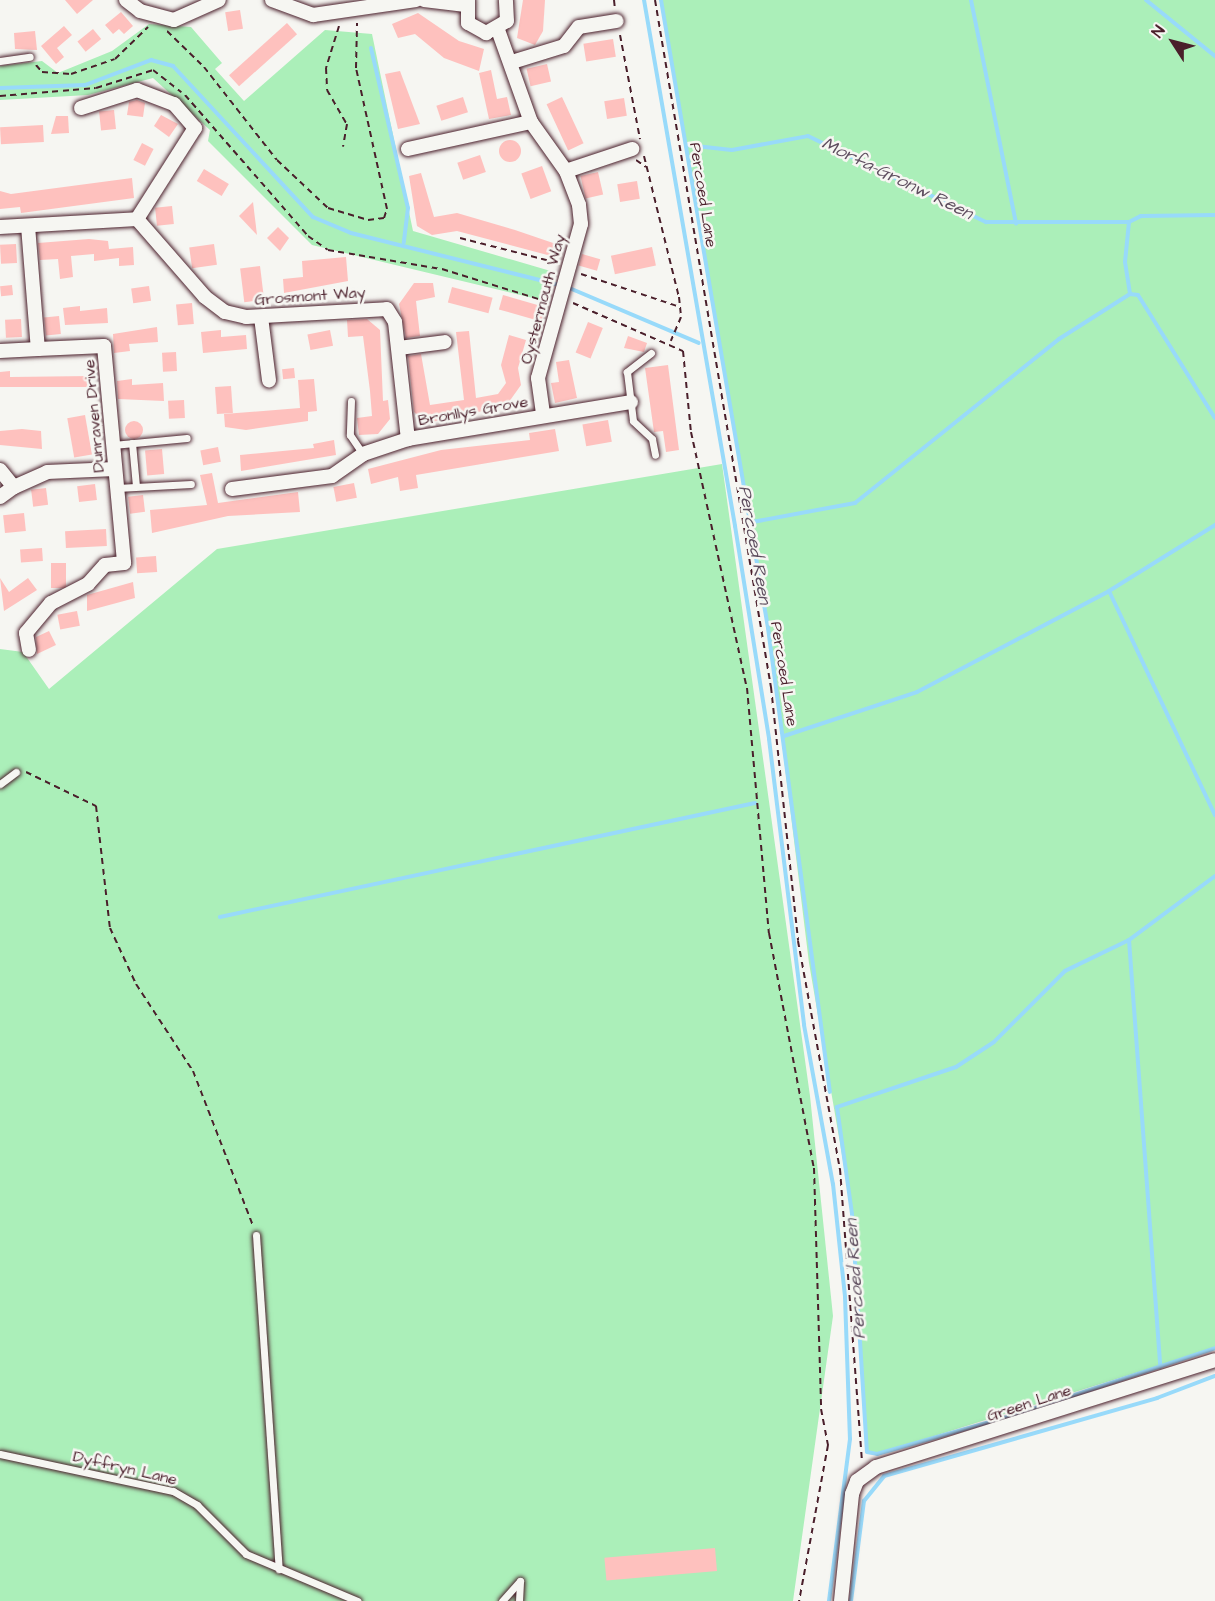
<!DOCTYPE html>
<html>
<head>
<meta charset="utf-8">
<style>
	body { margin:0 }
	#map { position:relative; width:1215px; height:1601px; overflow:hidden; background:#f6f6f2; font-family:"Architects Daughter",sans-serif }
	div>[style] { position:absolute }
	.green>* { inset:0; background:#abefb9 }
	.stream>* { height:4px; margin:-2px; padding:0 2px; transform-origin:2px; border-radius:2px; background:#98dafa }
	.building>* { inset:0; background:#fec1be; transform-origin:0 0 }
	.round { border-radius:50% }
	.path>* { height:2px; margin-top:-1px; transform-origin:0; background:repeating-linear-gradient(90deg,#4a1f2b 0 6px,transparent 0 10.5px) }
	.roads { filter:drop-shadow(0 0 2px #4a1f2b) drop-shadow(0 0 2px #4a1f2b) }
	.lane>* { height:7px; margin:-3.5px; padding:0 3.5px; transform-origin:3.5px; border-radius:3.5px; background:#f6f6f2 }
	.street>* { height:14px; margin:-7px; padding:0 7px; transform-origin:7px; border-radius:7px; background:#f6f6f2 }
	span { translate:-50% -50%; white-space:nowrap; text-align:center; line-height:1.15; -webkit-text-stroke:5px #f6f6f2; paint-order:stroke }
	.street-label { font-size:16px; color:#4a1f2b }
	.water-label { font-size:18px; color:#5e4e5f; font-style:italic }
	.north { position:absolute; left:1143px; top:12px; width:60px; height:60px; -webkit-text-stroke:4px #f6f6f2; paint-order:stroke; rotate:306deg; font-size:16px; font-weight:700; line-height:24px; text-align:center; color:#4a1f2b }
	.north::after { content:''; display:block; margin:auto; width:21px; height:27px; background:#4a1f2b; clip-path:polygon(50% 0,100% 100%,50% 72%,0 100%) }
</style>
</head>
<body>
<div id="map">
	<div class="green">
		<i style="clip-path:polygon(661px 0,1215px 0,1215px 1348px,877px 1454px,867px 1452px,852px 1213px,809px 963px,768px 628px)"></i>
		<i style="clip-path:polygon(149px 24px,191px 27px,222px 63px,215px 69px,244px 101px,325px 30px,372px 34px,413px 231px,554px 272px,545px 301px,312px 245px,208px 141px,210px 130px,153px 78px,88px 95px,0 100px,0 66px,42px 61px,58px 73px,112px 51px)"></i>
		<i style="clip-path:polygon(722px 464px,810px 1096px,833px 1316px,793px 1601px,0 1601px,0 649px,23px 652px,49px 689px,217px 549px)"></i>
	</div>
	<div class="stream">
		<i style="left:644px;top:0;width:534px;rotate:80.18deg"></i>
		<i style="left:735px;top:526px;width:216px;rotate:80.9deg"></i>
		<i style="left:769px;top:739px;width:288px;rotate:83deg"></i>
		<i style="left:804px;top:1025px;width:162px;rotate:79.7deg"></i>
		<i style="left:833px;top:1184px;width:114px;rotate:83.9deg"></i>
		<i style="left:845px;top:1297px;width:142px;rotate:88deg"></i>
		<i style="left:850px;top:1439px;width:163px;rotate:97.4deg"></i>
		<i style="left:661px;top:0;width:637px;rotate:80.33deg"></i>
		<i style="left:768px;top:628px;width:468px;rotate:82.4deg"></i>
		<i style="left:971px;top:0;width:228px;rotate:78.6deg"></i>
		<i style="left:1146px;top:0;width:89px;rotate:39.1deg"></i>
		<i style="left:371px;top:48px;width:164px;rotate:77deg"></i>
		<i style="left:408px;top:208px;width:35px;rotate:97deg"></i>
		<i style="left:0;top:88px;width:85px;rotate:-2deg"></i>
		<i style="left:85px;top:85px;width:71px;rotate:-20.7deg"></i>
		<i style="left:151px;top:60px;width:23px;rotate:15deg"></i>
		<i style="left:173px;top:66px;width:206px;rotate:47.2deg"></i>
		<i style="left:313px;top:217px;width:41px;rotate:22.8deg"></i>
		<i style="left:351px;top:233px;width:215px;rotate:14deg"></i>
		<i style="left:687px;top:145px;width:45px;rotate:6.3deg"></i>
		<i style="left:732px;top:150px;width:77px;rotate:-10.4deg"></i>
		<i style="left:808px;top:136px;width:198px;rotate:25.8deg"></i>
		<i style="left:986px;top:222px;width:143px"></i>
		<i style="left:1129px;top:222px;width:13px;rotate:-27deg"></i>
		<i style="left:1141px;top:216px;width:74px;rotate:-0.8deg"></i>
		<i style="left:1129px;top:222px;width:40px;rotate:95.7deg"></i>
		<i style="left:1125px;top:262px;width:32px;rotate:81deg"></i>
		<i style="left:567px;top:287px;width:143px;rotate:23deg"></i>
		<i style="left:747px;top:523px;width:110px;rotate:-10.5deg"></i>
		<i style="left:855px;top:503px;width:262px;rotate:-38.8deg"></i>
		<i style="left:1059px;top:339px;width:84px;rotate:-32.4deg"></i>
		<i style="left:1130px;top:294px;width:8px;rotate:7deg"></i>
		<i style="left:1138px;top:295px;width:145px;rotate:58deg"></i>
		<i style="left:1109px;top:591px;width:248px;rotate:64.7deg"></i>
		<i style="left:784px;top:736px;width:140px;rotate:-18.3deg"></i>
		<i style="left:917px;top:692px;width:217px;rotate:-27.7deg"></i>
		<i style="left:1109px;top:591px;width:125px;rotate:-31.9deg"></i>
		<i style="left:1215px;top:876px;width:107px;rotate:143.3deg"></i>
		<i style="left:1129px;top:940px;width:71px;rotate:154.2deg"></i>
		<i style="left:1065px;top:971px;width:100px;rotate:135deg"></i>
		<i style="left:994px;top:1042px;width:45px;rotate:146.7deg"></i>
		<i style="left:956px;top:1067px;width:126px;rotate:161.4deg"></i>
		<i style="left:837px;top:1107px;width:108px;rotate:82deg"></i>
		<i style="left:852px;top:1214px;width:238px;rotate:86.4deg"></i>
		<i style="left:867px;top:1452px;width:10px;rotate:11deg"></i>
		<i style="left:877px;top:1454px;width:142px;rotate:-15.9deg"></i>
		<i style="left:1014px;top:1415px;width:212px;rotate:-18.4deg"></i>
		<i style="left:220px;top:917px;width:547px;rotate:-12.03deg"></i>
		<i style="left:1129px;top:940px;width:428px;rotate:85.8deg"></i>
		<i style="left:851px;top:1601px;width:101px;rotate:-82.6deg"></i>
		<i style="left:864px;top:1501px;width:32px;rotate:-51deg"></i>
		<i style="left:884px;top:1476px;width:284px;rotate:-15.9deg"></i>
		<i style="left:1157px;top:1398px;width:62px;rotate:-20.8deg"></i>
	</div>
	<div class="building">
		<i style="clip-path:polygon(65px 0,93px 0,77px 14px)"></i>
		<i style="clip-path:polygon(523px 0,545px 0,543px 31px,535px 45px,517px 38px)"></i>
		<i style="left:240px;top:10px;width:19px;height:15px;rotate:81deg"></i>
		<i style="clip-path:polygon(121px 12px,133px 26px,124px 34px,119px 29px,113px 34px,105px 25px)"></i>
		<i style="clip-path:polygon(418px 13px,459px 41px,484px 49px,479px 71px,444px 58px,415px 34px,398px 38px,392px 24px)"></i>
		<i style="left:287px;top:23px;width:15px;height:78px;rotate:48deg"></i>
		<i style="clip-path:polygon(64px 26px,72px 35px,57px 48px,64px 57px,56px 64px,41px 46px)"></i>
		<i style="left:93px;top:29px;width:13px;height:20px;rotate:51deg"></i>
		<i style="clip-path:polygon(35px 31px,37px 50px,15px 49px,14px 33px)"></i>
		<i style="left:613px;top:39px;width:18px;height:30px;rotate:81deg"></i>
		<i style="left:547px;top:64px;width:18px;height:21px;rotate:77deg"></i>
		<i style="clip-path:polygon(491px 70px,497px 99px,507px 97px,511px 115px,489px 119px,479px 73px)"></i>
		<i style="clip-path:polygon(400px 71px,420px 124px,398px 129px,385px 74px)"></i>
		<i style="left:463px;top:97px;width:16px;height:28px;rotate:72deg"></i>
		<i style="left:562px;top:97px;width:51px;height:17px;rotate:65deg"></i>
		<i style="left:624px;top:98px;width:18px;height:20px;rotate:81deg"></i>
		<i style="clip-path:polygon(137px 100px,145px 103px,143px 117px,127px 115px,129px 102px)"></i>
		<i style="left:114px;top:110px;width:19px;height:15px;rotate:84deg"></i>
		<i style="clip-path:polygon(161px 115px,178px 124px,169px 137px,154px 126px)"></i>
		<i style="clip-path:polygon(56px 116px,68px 116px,69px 133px,51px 134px)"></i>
		<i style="left:43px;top:125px;width:17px;height:43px;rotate:87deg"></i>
		<i class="round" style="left:499px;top:140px;width:22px;height:22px"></i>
		<i style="left:142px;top:143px;width:13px;height:19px;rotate:27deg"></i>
		<i style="left:480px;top:155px;width:18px;height:24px;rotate:71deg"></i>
		<i style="left:542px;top:166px;width:27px;height:22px;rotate:70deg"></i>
		<i style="left:204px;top:169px;width:29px;height:14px;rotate:31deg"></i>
		<i style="left:598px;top:172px;width:23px;height:18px;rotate:77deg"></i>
		<i style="clip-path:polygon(421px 173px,434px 217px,457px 213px,515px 230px,559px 245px,555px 257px,457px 231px,432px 235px,417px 226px,409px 176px)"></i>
		<i style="clip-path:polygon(132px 178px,134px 198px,21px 213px,20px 207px,0 209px,0 191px,11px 194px)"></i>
		<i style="left:637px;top:181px;width:18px;height:20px;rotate:81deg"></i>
		<i style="clip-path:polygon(253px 202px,257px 235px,239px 216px)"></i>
		<i style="left:172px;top:206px;width:18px;height:17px;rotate:84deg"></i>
		<i style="clip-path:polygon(278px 227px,289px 238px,280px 251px,267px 238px)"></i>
		<i style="clip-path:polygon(89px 239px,108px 241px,109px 249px,133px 247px,134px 265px,119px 266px,119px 258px,94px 261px,94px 254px,71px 256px,73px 277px,60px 279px,58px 259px,40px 260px,38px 243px)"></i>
		<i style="left:16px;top:244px;width:19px;height:16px;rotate:87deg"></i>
		<i style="left:214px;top:244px;width:21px;height:25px;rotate:82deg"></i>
		<i style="left:652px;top:247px;width:19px;height:42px;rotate:78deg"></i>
		<i style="left:582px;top:254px;width:19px;height:12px;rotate:16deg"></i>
		<i style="clip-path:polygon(346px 257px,348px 281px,284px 293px,283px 279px,303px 277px,302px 261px)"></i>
		<i style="left:260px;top:266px;width:34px;height:20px;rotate:83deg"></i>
		<i style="clip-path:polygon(414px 283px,433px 283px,435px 297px,416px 301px,420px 336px,406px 338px,399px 304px)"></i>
		<i style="left:12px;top:285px;width:10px;height:12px;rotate:84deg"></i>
		<i style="left:149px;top:286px;width:15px;height:18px;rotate:82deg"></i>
		<i style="left:452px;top:287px;width:42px;height:16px;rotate:15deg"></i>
		<i style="left:503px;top:295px;width:44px;height:15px;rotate:16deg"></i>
		<i style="left:192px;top:303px;width:21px;height:16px;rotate:85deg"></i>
		<i style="clip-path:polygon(80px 306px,80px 311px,107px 308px,108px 323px,65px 325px,63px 308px)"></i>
		<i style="left:59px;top:316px;width:18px;height:15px;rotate:84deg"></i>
		<i style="left:21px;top:319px;width:18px;height:16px;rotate:87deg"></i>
		<i style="clip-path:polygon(367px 319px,380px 330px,383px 401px,388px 400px,390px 419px,378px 434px,359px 435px,357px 418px,372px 416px,370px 391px,363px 336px,348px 337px,347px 320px)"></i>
		<i style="left:588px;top:322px;width:16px;height:33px;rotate:22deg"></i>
		<i style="clip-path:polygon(157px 327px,158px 342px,129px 344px,130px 351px,114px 353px,113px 334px)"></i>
		<i style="clip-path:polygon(221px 330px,221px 337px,246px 335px,247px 349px,203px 353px,201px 332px)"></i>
		<i style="left:330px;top:330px;width:16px;height:23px;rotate:79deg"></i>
		<i style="clip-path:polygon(469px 331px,476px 398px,498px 394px,506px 383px,501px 365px,509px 335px,526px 340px,518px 368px,521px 385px,506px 406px,427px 423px,414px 412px,408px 356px,421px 354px,430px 405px,464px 400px,456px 332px)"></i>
		<i style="clip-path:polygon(628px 336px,647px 343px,644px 352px,624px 348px)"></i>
		<i style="left:176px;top:352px;width:19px;height:14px;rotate:87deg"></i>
		<i style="clip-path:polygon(569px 360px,577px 398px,555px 403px,551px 383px,559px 382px,556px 362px)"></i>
		<i style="clip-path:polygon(668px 365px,679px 450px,666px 452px,663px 431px,654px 432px,645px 368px)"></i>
		<i style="left:294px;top:368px;width:10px;height:12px;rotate:84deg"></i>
		<i style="clip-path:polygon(10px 371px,10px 377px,91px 376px,92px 387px,0 387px,0 372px)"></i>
		<i style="clip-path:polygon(132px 379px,132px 385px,163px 383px,164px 401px,118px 399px,117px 381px)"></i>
		<i style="clip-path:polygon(314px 379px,317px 411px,308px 412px,308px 421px,246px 430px,225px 427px,224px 414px,300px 408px,298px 380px)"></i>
		<i style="left:231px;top:386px;width:27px;height:16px;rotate:86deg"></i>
		<i style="left:184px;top:400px;width:18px;height:16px;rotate:87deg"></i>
		<i style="left:85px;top:415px;width:40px;height:18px;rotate:80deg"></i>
		<i style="left:608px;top:420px;width:22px;height:26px;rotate:80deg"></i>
		<i class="round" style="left:125px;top:421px;width:18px;height:18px"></i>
		<i style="clip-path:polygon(22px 429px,41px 431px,42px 449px,0 445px,0 431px)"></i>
		<i style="clip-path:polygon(555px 429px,559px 451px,416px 475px,418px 488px,400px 491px,398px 477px,371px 484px,368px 469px,441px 450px,530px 440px,529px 433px)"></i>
		<i style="clip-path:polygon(334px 440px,336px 455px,241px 471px,240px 455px,314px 448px,313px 444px)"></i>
		<i style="left:218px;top:447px;width:15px;height:18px;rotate:79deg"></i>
		<i style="left:162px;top:449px;width:25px;height:17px;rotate:85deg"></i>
		<i style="clip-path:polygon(212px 473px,218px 503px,298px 492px,300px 512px,228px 516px,152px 533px,150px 510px,207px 505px,200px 475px)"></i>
		<i style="left:354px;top:483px;width:15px;height:21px;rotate:79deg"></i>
		<i style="left:95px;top:484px;width:16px;height:18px;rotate:83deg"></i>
		<i style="left:46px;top:488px;width:17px;height:15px;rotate:83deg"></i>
		<i style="left:143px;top:495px;width:17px;height:15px;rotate:83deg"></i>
		<i style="left:24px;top:513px;width:18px;height:21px;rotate:84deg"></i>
		<i style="left:106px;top:529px;width:17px;height:41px;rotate:87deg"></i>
		<i style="left:42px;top:548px;width:13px;height:22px;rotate:86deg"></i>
		<i style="left:156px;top:556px;width:16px;height:20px;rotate:86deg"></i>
		<i style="left:51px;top:563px;width:15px;height:25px"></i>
		<i style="clip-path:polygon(0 578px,9px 592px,28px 578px,37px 590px,4px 611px)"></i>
		<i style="clip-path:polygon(133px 582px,135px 598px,87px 611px,87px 595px)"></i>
		<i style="left:77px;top:611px;width:15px;height:20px;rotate:79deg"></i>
		<i style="clip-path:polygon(49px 631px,56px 645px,37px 654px,36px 637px)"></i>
		<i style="left:715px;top:1548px;width:23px;height:111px;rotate:85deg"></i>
	</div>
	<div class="path">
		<i style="left:614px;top:0;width:9px;rotate:84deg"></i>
		<i style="left:655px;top:0;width:697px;rotate:80.42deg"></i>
		<i style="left:771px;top:687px;width:255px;rotate:83.9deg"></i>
		<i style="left:798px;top:941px;width:232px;rotate:79.6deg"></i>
		<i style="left:840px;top:1169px;width:292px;rotate:85.7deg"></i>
		<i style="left:339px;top:26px;width:44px;rotate:107.2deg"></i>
		<i style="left:326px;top:68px;width:22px;rotate:87deg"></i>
		<i style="left:327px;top:90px;width:39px;rotate:60deg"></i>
		<i style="left:347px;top:124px;width:23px;rotate:100deg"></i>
		<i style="left:167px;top:31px;width:52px;rotate:44.2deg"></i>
		<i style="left:204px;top:67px;width:118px;rotate:51.9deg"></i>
		<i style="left:277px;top:160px;width:70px;rotate:43.3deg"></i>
		<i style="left:328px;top:208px;width:42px;rotate:16.7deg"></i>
		<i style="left:368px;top:220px;width:16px;rotate:-7deg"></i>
		<i style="left:384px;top:218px;width:9px;rotate:-72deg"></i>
		<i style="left:387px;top:209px;width:144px;rotate:-102.4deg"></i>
		<i style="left:356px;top:68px;width:45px;rotate:-88.7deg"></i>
		<i style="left:620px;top:35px;width:106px;rotate:79.1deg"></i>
		<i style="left:36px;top:65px;width:9px;rotate:49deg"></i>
		<i style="left:42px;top:72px;width:29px;rotate:4deg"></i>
		<i style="left:71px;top:74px;width:46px;rotate:-18.8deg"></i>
		<i style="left:115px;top:59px;width:46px;rotate:-44.1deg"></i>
		<i style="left:185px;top:95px;width:187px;rotate:48.9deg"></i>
		<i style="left:308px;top:236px;width:24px;rotate:35deg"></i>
		<i style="left:328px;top:250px;width:116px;rotate:9.5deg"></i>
		<i style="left:442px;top:269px;width:108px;rotate:17.3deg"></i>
		<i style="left:0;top:96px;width:96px;rotate:-4.8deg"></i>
		<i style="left:96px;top:88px;width:60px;rotate:-17.5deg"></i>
		<i style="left:153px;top:70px;width:36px;rotate:38deg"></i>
		<i style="left:644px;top:156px;width:145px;rotate:76.1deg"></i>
		<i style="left:679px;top:297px;width:20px;rotate:84deg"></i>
		<i style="left:681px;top:317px;width:26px;rotate:113deg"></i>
		<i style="left:636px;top:160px;width:12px;rotate:35deg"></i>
		<i style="left:460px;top:238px;width:101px;rotate:14.3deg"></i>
		<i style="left:581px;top:274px;width:104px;rotate:18.4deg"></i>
		<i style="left:573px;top:303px;width:120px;rotate:23.6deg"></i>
		<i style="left:683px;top:351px;width:81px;rotate:84.4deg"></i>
		<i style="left:691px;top:432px;width:262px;rotate:77.7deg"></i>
		<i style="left:747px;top:688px;width:246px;rotate:84.9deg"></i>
		<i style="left:769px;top:933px;width:239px;rotate:79.2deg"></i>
		<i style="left:814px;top:1168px;width:241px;rotate:88.3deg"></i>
		<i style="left:821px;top:1409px;width:37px;rotate:79deg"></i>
		<i style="left:828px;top:1445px;width:159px;rotate:100.5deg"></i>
		<i style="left:26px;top:772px;width:78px;rotate:25.9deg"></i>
		<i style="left:96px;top:806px;width:123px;rotate:83.5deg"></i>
		<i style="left:110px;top:928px;width:62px;rotate:65.1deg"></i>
		<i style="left:136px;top:984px;width:104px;rotate:56.8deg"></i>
		<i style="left:193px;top:1071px;width:166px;rotate:68.8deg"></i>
	</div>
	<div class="roads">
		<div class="lane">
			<i style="left:0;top:61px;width:30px;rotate:-8deg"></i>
			<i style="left:651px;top:353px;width:31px;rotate:142deg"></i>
			<i style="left:627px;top:372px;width:49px;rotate:83deg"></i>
			<i style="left:633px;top:421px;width:26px;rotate:43deg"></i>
			<i style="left:652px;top:439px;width:16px;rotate:79deg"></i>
			<i style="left:351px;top:401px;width:34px;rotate:92deg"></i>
			<i style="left:350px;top:435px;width:23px;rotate:56deg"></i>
			<i style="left:132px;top:443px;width:43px;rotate:84.7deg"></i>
			<i style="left:113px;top:445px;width:74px;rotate:-5.4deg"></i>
			<i style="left:117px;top:488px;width:74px;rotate:-3.1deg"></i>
			<i style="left:0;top:784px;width:20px;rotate:-37deg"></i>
			<i style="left:256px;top:1235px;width:335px;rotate:86.1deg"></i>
			<i style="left:0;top:1454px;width:177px;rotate:12.1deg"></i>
			<i style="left:173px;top:1491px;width:28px;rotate:30deg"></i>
			<i style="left:197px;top:1505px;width:69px;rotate:45deg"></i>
			<i style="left:246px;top:1554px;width:121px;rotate:22.9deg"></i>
			<i style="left:502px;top:1601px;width:27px;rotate:-48deg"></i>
			<i style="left:519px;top:1601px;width:20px;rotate:-87deg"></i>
		</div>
		<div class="street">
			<i style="left:126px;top:0;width:18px;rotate:38deg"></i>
			<i style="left:140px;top:11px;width:35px;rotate:15deg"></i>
			<i style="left:174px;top:20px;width:49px;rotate:-24deg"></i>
			<i style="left:272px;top:0;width:44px;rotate:20.1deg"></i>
			<i style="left:313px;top:15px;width:104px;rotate:-8.3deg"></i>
			<i style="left:424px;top:0;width:42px;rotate:6.8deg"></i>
			<i style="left:468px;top:0;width:23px;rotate:90deg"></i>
			<i style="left:468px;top:23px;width:21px;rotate:29deg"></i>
			<i style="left:486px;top:33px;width:24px;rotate:-30deg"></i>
			<i style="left:507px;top:21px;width:21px;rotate:-93deg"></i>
			<i style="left:498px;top:30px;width:98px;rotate:70.3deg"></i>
			<i style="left:531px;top:122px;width:60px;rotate:54.5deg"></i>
			<i style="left:566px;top:171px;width:36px;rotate:69deg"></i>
			<i style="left:579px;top:205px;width:19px;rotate:84deg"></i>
			<i style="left:581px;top:224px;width:160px;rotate:105.6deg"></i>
			<i style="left:538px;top:378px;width:37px;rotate:82deg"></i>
			<i style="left:512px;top:62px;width:54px;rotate:-17.1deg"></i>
			<i style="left:564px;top:46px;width:24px;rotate:-52deg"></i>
			<i style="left:579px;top:27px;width:38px;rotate:-9deg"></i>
			<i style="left:81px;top:108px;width:59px;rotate:-17.8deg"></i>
			<i style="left:137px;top:90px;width:40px;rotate:21deg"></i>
			<i style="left:174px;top:104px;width:32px;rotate:49deg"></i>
			<i style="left:195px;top:128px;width:108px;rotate:122.5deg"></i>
			<i style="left:408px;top:149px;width:126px;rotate:-12.4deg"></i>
			<i style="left:566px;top:171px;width:70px;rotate:-18.4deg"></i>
			<i style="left:28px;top:226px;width:123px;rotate:85.4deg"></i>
			<i style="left:38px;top:349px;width:66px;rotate:-2.6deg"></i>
			<i style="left:104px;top:346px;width:218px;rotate:84.7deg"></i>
			<i style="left:124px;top:563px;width:19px;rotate:174deg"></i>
			<i style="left:105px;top:565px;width:25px;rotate:132deg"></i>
			<i style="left:88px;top:584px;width:42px;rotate:152.8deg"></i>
			<i style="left:51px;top:603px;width:39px;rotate:130deg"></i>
			<i style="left:26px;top:633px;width:17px;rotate:80deg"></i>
			<i style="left:0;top:227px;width:137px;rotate:-3.3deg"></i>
			<i style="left:137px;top:219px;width:103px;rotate:48.9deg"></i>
			<i style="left:205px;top:297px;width:25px;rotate:37deg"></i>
			<i style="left:225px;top:312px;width:22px;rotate:13deg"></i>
			<i style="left:246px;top:317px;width:141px;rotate:-3.2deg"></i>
			<i style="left:387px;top:309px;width:15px;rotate:58deg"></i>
			<i style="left:395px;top:322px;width:118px;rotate:83.7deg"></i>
			<i style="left:261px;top:317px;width:64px;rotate:82.8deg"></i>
			<i style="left:399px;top:348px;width:46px;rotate:-7.4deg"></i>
			<i style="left:0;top:351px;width:38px;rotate:-3deg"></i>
			<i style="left:0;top:470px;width:22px;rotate:51deg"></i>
			<i style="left:14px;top:487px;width:36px;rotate:-24deg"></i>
			<i style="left:47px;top:472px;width:68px;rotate:-2.5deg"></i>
			<i style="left:232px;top:489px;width:101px;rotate:-7.4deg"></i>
			<i style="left:332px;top:476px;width:38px;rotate:-35deg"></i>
			<i style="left:363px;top:454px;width:47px;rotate:-18.4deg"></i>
			<i style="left:408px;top:439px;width:226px;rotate:-9.4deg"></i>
			<i style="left:0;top:497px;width:17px;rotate:-36deg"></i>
			<i style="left:841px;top:1601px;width:108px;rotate:-84.1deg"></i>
			<i style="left:852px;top:1494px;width:14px;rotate:-69deg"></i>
			<i style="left:857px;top:1481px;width:24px;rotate:-36deg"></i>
			<i style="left:876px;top:1467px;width:355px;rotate:-17.5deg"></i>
		</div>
	</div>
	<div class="street-label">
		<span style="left:703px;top:195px;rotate:81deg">Percoed Lane</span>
		<span style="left:310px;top:296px;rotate:-4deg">Grosmont Way</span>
		<span style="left:543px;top:299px;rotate:-75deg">Oystermouth Way</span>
		<span style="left:473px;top:411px;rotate:-10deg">Bronllys Grove</span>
		<span style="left:94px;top:416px;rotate:-95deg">Dunraven Drive</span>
		<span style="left:784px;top:674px;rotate:81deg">Percoed Lane</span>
		<span style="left:1029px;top:1403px;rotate:-18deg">Green Lane</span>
		<span style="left:125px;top:1468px;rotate:13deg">Dyffryn Lane</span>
	</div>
	<div class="water-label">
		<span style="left:897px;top:179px;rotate:26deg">Morfa-Gronw Reen</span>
		<span style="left:754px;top:545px;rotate:80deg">Percoed Reen</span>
		<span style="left:856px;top:1279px;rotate:-94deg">Percoed Reen</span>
	</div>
	<div class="north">N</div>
</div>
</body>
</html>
